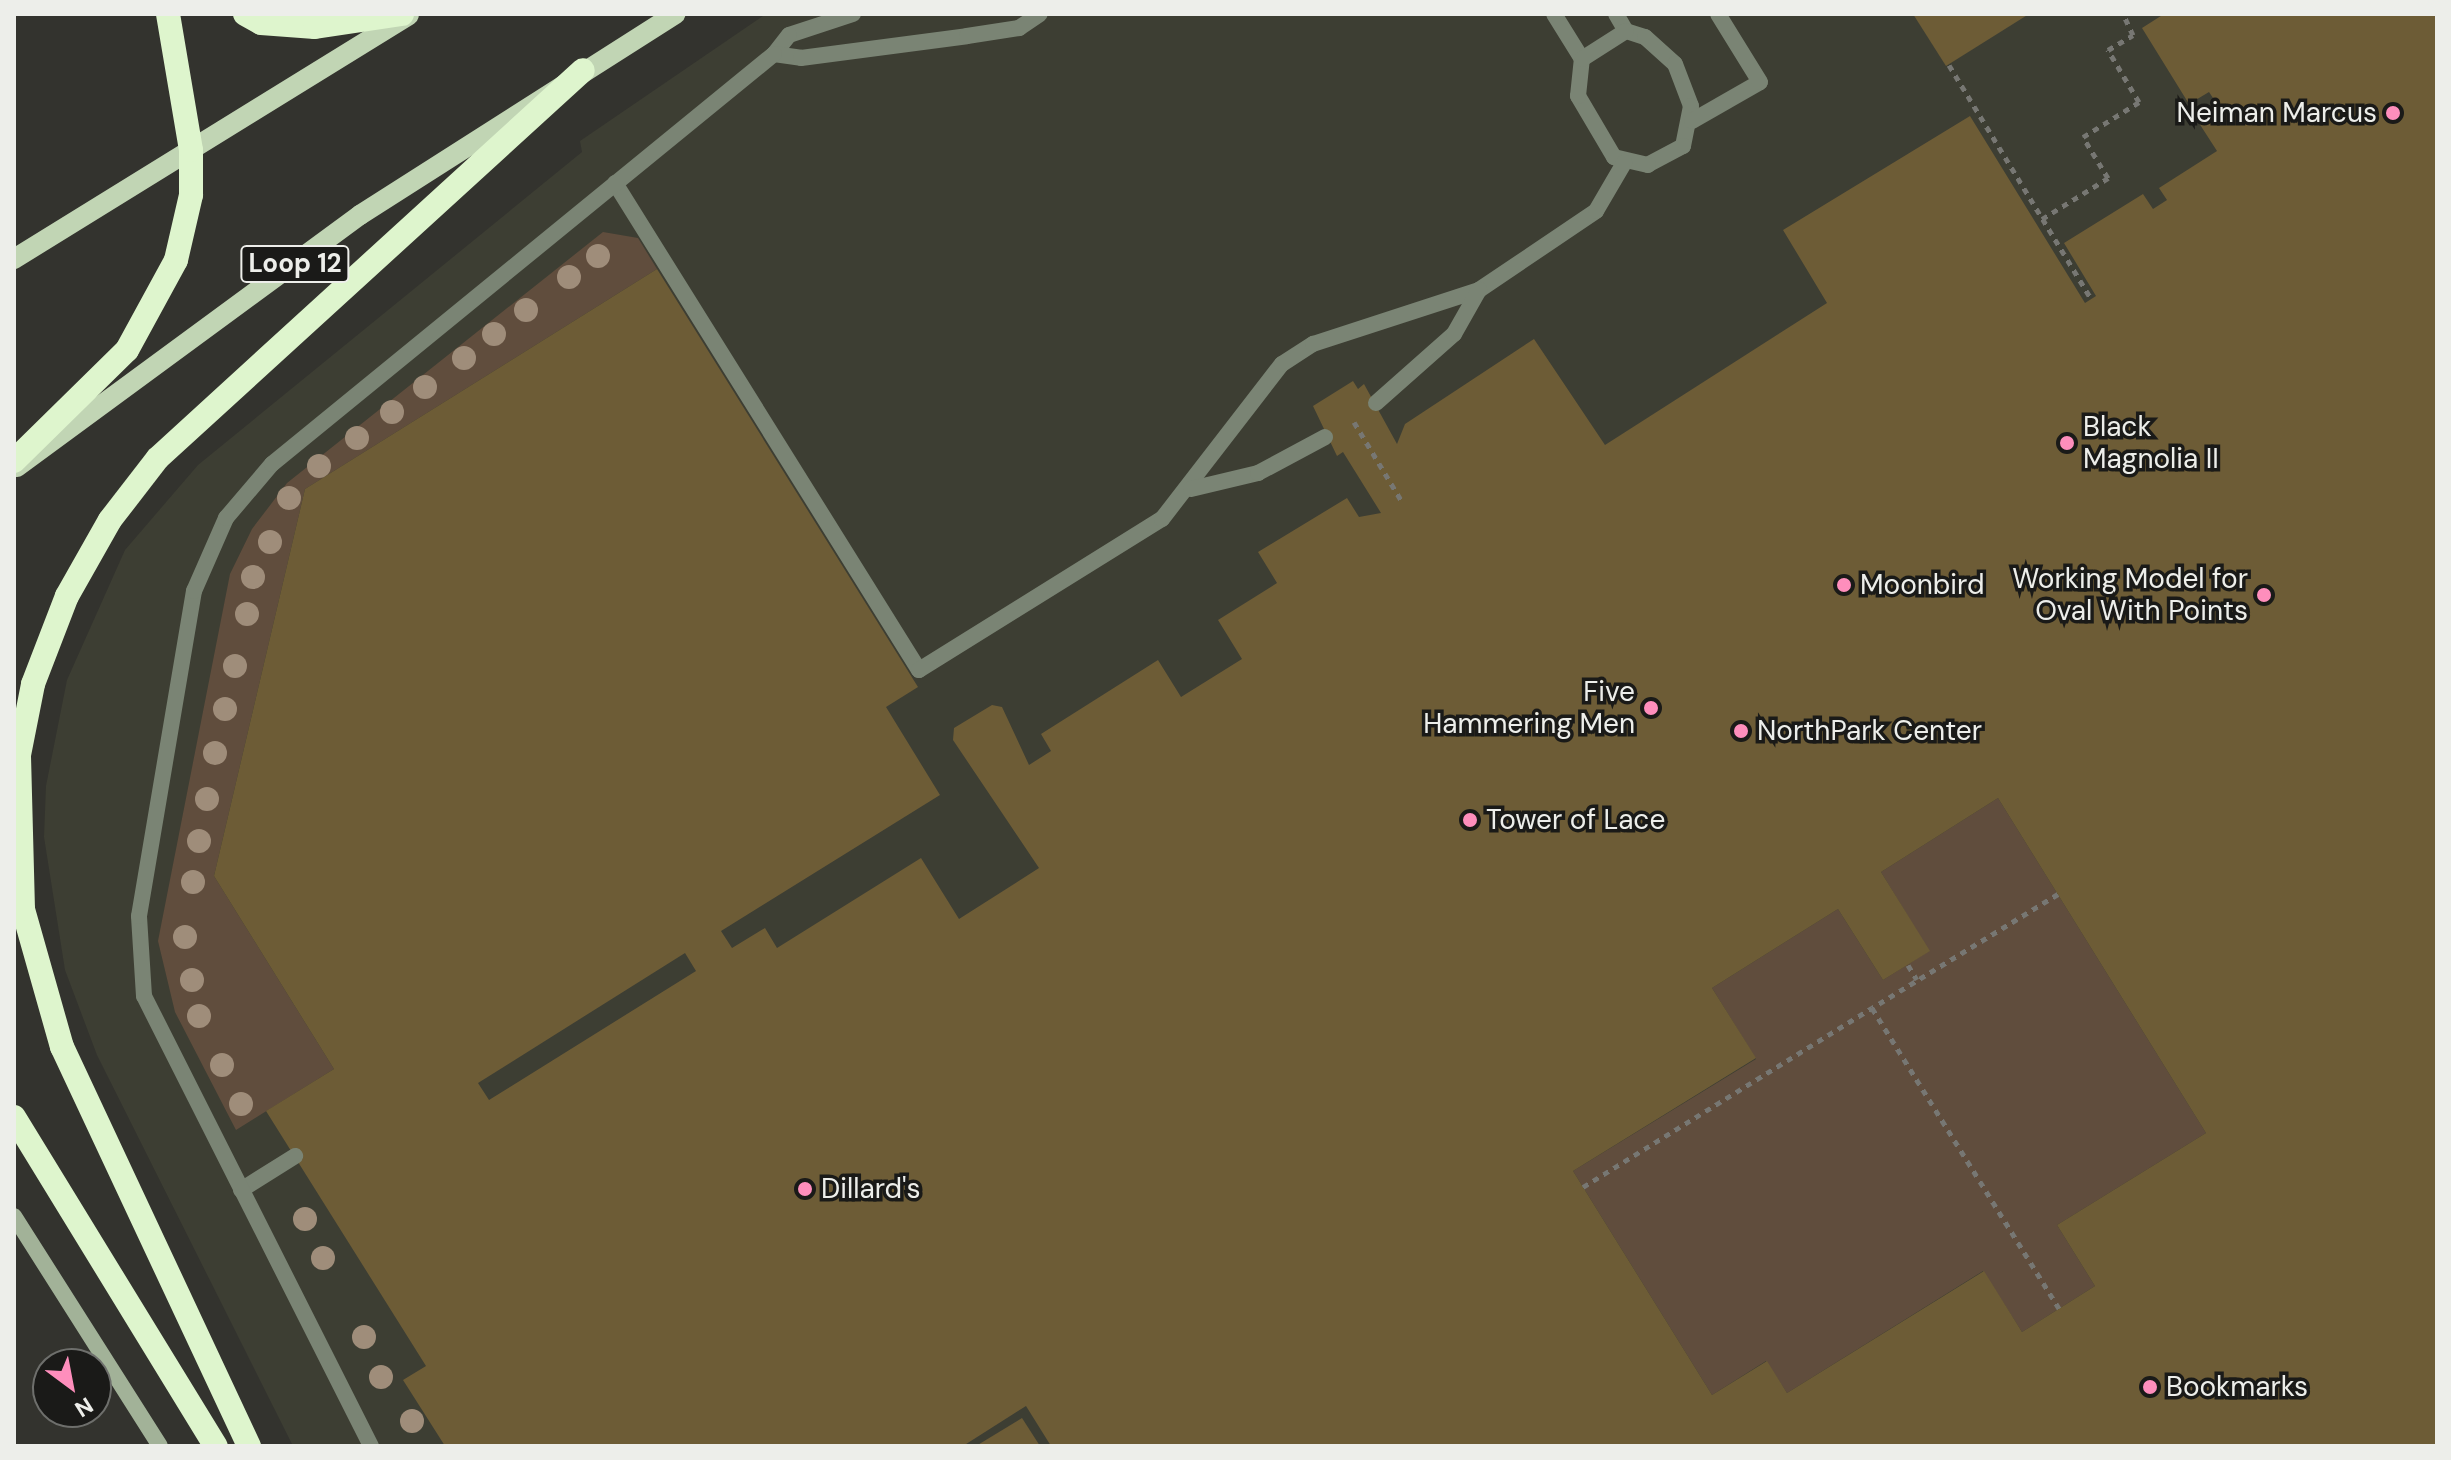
<!DOCTYPE html>
<html>
<head>
<meta charset="utf-8">
<style>
	body { margin:0 }
	#map { position:relative; width:2451px; height:1460px; overflow:hidden; background:#33332e; font-family:"DM Sans",sans-serif }
	div>[style] { position:absolute }
	.built>* { inset:0; background:#3d3e33 }
	.green>* { inset:0; background:#604d3d }
	.building>* { inset:0; background:#6d5c36 }
	.path>* { height:5px; margin-top:-2.5px; transform-origin:0; background:repeating-linear-gradient(90deg,#777773 0 6px,transparent 0 12px) }
	.service>* { height:16px; margin:-8px; padding:0 8px; transform-origin:8px; border-radius:8px; background:#7a8474 }
	.secondary>* { height:16px; margin:-8px; padding:0 8px; transform-origin:8px; border-radius:8px; background:#a2b298 }
	.primary>* { height:20px; margin:-10px; padding:0 10px; transform-origin:10px; border-radius:10px; background:#c1d5b4 }
	.motorway>* { height:24px; margin:-12px; padding:0 12px; transform-origin:12px; border-radius:12px; background:#def5cd }
	.trees>* { width:24px; height:24px; margin:-12px; border-radius:50%; background:#9f8d7a }
	.dots>* { width:22px; height:22px; translate:-50% -50%; box-sizing:border-box; border:4px solid #1a1a18; border-radius:50% }
	span { translate:-50% -50%; white-space:nowrap; text-align:center; line-height:1.15; -webkit-text-stroke:7px #1a1a18; paint-order:stroke }
	.shield-label span { padding:2px 6px; background:#1a1a18; border:2px solid; border-radius:6px; -webkit-text-stroke-width:0 }
	.shield-label { font-size:26px; color:#edeeea; font-weight:700 }
	.poi-label { font-size:28px; color:#edeeea }
	.right { translate:-100% -50%; text-align:right }
	.left { translate:0 -50%; text-align:left }
	.frame { position:absolute; inset:0; border:16px solid #edeeea; pointer-events:none }
	.north { position:absolute; left:32px; top:1348px; width:80px; height:80px; box-sizing:border-box; background:#1a1a18; border:2px solid #6e6f6c; border-radius:50%; rotate:148deg; font-size:22px; font-weight:700; line-height:32px; text-align:center; color:#edeeea }
	.north::after { content:''; display:block; margin:auto; width:28px; height:36px; background:#fe8ebc; clip-path:polygon(50% 0,100% 100%,50% 72%,0 100%) }
</style>
</head>
<body>
<div id="map">
	<div class="built">
		<i style="clip-path:polygon(766px 14px,2437px 14px,2437px 1446px,293px 1446px,97px 1055px,65px 970px,44px 837px,46px 786px,67px 680px,125px 550px,198px 465px,582px 152px,580px 141px)"></i>
	</div>
	<div class="green">
		<i style="clip-path:polygon(603px 232px,638px 238px,657px 269px,305px 489px,214px 876px,334px 1069px,236px 1130px,175px 1012px,158px 941px,230px 574px,252px 529px,287px 483px)"></i>
		<i style="clip-path:polygon(1998px 798px,2206px 1133px,2057px 1225px,2095px 1286px,2022px 1332px,1983px 1271px,1787px 1393px,1766px 1361px,1712px 1395px,1573px 1171px,1756px 1059px,1712px 988px,1838px 909px,1883px 980px,1929px 951px,1881px 872px)"></i>
	</div>
	<div class="building">
		<i style="clip-path:polygon(1913px 14px,2029px 14px,1946px 66px)"></i>
		<i style="clip-path:polygon(evenodd,2164px 14px,2437px 14px,2437px 1446px,1051px 1446px,1026px 1406px,963px 1446px,445px 1446px,403px 1380px,426px 1366px,266px 1111px,334px 1069px,214px 876px,305px 489px,657px 269px,918px 687px,886px 707px,940px 795px,721px 931px,732px 948px,765px 928px,777px 948px,921px 858px,959px 919px,1039px 868px,953px 740px,954px 728px,992px 705px,1002px 707px,1029px 765px,1051px 751px,1041px 734px,1158px 660px,1181px 697px,1242px 659px,1218px 620px,1277px 583px,1258px 552px,1347px 498px,1359px 517px,1381px 513px,1343px 452px,1337px 456px,1313px 406px,1353px 381px,1358px 389px,1364px 384px,1397px 444px,1405px 424px,1534px 339px,1605px 445px,1827px 303px,1783px 230px,1970px 116px,2085px 303px,2096px 296px,2064px 243px,2143px 194px,2153px 209px,2167px 200px,2159px 188px,2217px 151px,2197px 120px,2219px 107px,2209px 92px,2189px 104px,2142px 28px,2164px 14px,1998px 798px,2206px 1133px,2057px 1225px,2095px 1286px,2022px 1332px,1984px 1271px,1787px 1393px,1767px 1361px,1712px 1395px,1573px 1171px,1756px 1058px,1712px 988px,1838px 909px,1883px 980px,1930px 951px,1881px 872px,1998px 798px,2164px 14px,685px 953px,696px 971px,489px 1100px,478px 1083px,685px 953px)"></i>
		<i style="clip-path:polygon(1022px 1418px,1040px 1446px,976px 1446px)"></i>
	</div>
	<div class="path">
		<i style="left:1949px;top:65px;width:274px;rotate:58.7deg"></i>
		<i style="left:2042px;top:219px;width:78px;rotate:-31.8deg"></i>
		<i style="left:2108px;top:178px;width:48px;rotate:-121.4deg"></i>
		<i style="left:2083px;top:137px;width:66px;rotate:-32deg"></i>
		<i style="left:2139px;top:102px;width:61px;rotate:-120.8deg"></i>
		<i style="left:2108px;top:50px;width:29px;rotate:-31deg"></i>
		<i style="left:2133px;top:35px;width:23px;rotate:-115deg"></i>
		<i style="left:1354px;top:422px;width:91px;rotate:58.9deg"></i>
		<i style="left:2058px;top:894px;width:218px;rotate:148.5deg"></i>
		<i style="left:1872px;top:1008px;width:354px;rotate:58.1deg"></i>
		<i style="left:1908px;top:965px;width:17px;rotate:59deg"></i>
		<i style="left:1583px;top:1187px;width:340px;rotate:-31.8deg"></i>
	</div>
	<div class="service">
		<i style="left:853px;top:14px;width:67px;rotate:161.8deg"></i>
		<i style="left:789px;top:35px;width:24px;rotate:128deg"></i>
		<i style="left:774px;top:54px;width:27px;rotate:8deg"></i>
		<i style="left:801px;top:58px;width:167px;rotate:-7.5deg"></i>
		<i style="left:967px;top:36px;width:53px;rotate:-8.7deg"></i>
		<i style="left:1019px;top:28px;width:25px;rotate:-34deg"></i>
		<i style="left:1554px;top:14px;width:53px;rotate:58.1deg"></i>
		<i style="left:1616px;top:14px;width:20px;rotate:60deg"></i>
		<i style="left:1626px;top:31px;width:20px;rotate:18deg"></i>
		<i style="left:1645px;top:37px;width:40px;rotate:42deg"></i>
		<i style="left:1675px;top:64px;width:45px;rotate:69.1deg"></i>
		<i style="left:1691px;top:106px;width:41px;rotate:101.3deg"></i>
		<i style="left:1683px;top:146px;width:40px;rotate:152deg"></i>
		<i style="left:1648px;top:165px;width:35px;rotate:-167deg"></i>
		<i style="left:1614px;top:157px;width:71px;rotate:-120.5deg"></i>
		<i style="left:1578px;top:96px;width:37px;rotate:-84deg"></i>
		<i style="left:1582px;top:59px;width:52px;rotate:-32.5deg"></i>
		<i style="left:1692px;top:121px;width:78px;rotate:-29.8deg"></i>
		<i style="left:1760px;top:82px;width:80px;rotate:-121.7deg"></i>
		<i style="left:615px;top:183px;width:574px;rotate:58.03deg"></i>
		<i style="left:919px;top:670px;width:286px;rotate:-31.9deg"></i>
		<i style="left:1162px;top:519px;width:196px;rotate:-52.3deg"></i>
		<i style="left:1282px;top:364px;width:37px;rotate:-33deg"></i>
		<i style="left:1313px;top:344px;width:175px;rotate:-18deg"></i>
		<i style="left:1479px;top:290px;width:141px;rotate:-34deg"></i>
		<i style="left:1596px;top:211px;width:56px;rotate:-59.7deg"></i>
		<i style="left:1376px;top:403px;width:104px;rotate:-41.5deg"></i>
		<i style="left:1454px;top:334px;width:51px;rotate:-60.4deg"></i>
		<i style="left:1191px;top:489px;width:69px;rotate:-13.4deg"></i>
		<i style="left:1258px;top:473px;width:76px;rotate:-28.2deg"></i>
		<i style="left:241px;top:1190px;width:64px;rotate:-32.2deg"></i>
		<i style="left:371px;top:1446px;width:504px;rotate:-116.77deg"></i>
		<i style="left:144px;top:996px;width:80px;rotate:-93.6deg"></i>
		<i style="left:139px;top:916px;width:330px;rotate:-80.4deg"></i>
		<i style="left:194px;top:591px;width:80px;rotate:-66.3deg"></i>
		<i style="left:226px;top:518px;width:71px;rotate:-49.6deg"></i>
		<i style="left:272px;top:464px;width:648px;rotate:-39.24deg"></i>
	</div>
	<div class="secondary">
		<i style="left:14px;top:1216px;width:272px;rotate:57.6deg"></i>
	</div>
	<div class="primary">
		<i style="left:14px;top:259px;width:464px;rotate:-31.7deg"></i>
		<i style="left:17px;top:467px;width:426px;rotate:-36.3deg"></i>
		<i style="left:360px;top:215px;width:374px;rotate:-32.5deg"></i>
	</div>
	<div class="motorway">
		<i style="left:245px;top:14px;width:18px;rotate:29deg"></i>
		<i style="left:261px;top:23px;width:54px;rotate:4.2deg"></i>
		<i style="left:315px;top:27px;width:88px;rotate:-8.5deg"></i>
		<i style="left:14px;top:461px;width:158px;rotate:-44.5deg"></i>
		<i style="left:127px;top:350px;width:102px;rotate:-61.4deg"></i>
		<i style="left:176px;top:260px;width:67px;rotate:-77deg"></i>
		<i style="left:191px;top:195px;width:45px;rotate:-90deg"></i>
		<i style="left:191px;top:150px;width:138px;rotate:-99.6deg"></i>
		<i style="left:14px;top:1117px;width:386px;rotate:58.5deg"></i>
		<i style="left:249px;top:1446px;width:441px;rotate:-115.1deg"></i>
		<i style="left:62px;top:1047px;width:143px;rotate:-105.8deg"></i>
		<i style="left:23px;top:909px;width:154px;rotate:-91.5deg"></i>
		<i style="left:19px;top:755px;width:72px;rotate:-78.8deg"></i>
		<i style="left:33px;top:684px;width:94px;rotate:-68.9deg"></i>
		<i style="left:67px;top:596px;width:87px;rotate:-60.5deg"></i>
		<i style="left:110px;top:520px;width:78px;rotate:-52.3deg"></i>
		<i style="left:158px;top:458px;width:575px;rotate:-42.39deg"></i>
	</div>
	<div class="trees">
		<i style="left:598px;top:256px"></i>
		<i style="left:569px;top:277px"></i>
		<i style="left:526px;top:310px"></i>
		<i style="left:494px;top:334px"></i>
		<i style="left:464px;top:358px"></i>
		<i style="left:425px;top:387px"></i>
		<i style="left:392px;top:412px"></i>
		<i style="left:357px;top:438px"></i>
		<i style="left:319px;top:466px"></i>
		<i style="left:289px;top:498px"></i>
		<i style="left:270px;top:542px"></i>
		<i style="left:253px;top:577px"></i>
		<i style="left:247px;top:614px"></i>
		<i style="left:235px;top:666px"></i>
		<i style="left:225px;top:709px"></i>
		<i style="left:215px;top:753px"></i>
		<i style="left:207px;top:799px"></i>
		<i style="left:199px;top:841px"></i>
		<i style="left:193px;top:882px"></i>
		<i style="left:185px;top:937px"></i>
		<i style="left:192px;top:980px"></i>
		<i style="left:199px;top:1016px"></i>
		<i style="left:222px;top:1065px"></i>
		<i style="left:241px;top:1104px"></i>
		<i style="left:305px;top:1219px"></i>
		<i style="left:323px;top:1258px"></i>
		<i style="left:364px;top:1337px"></i>
		<i style="left:381px;top:1377px"></i>
		<i style="left:412px;top:1421px"></i>
	</div>
	<div class="dots">
		<i style="left:2393px;top:113px;background:#fe8ebc"></i>
		<i style="left:2067px;top:443px;background:#fe8ebc"></i>
		<i style="left:1844px;top:585px;background:#fe8ebc"></i>
		<i style="left:2264px;top:595px;background:#fe8ebc"></i>
		<i style="left:1651px;top:708px;background:#fe8ebc"></i>
		<i style="left:1741px;top:731px;background:#fe8ebc"></i>
		<i style="left:1470px;top:820px;background:#fe8ebc"></i>
		<i style="left:805px;top:1189px;background:#fe8ebc"></i>
		<i style="left:2150px;top:1387px;background:#fe8ebc"></i>
	</div>
	<div class="shield-label">
		<span style="left:295px;top:264px">Loop 12</span>
	</div>
	<div class="poi-label">
		<span class="right" style="left:2377px;top:113px">Neiman Marcus</span>
		<span class="left" style="left:2083px;top:443px">Black<br>Magnolia II</span>
		<span class="right" style="left:2248px;top:595px">Working Model for<br>Oval With Points</span>
		<span class="left" style="left:1860px;top:585px">Moonbird</span>
		<span class="right" style="left:1635px;top:708px">Five<br>Hammering Men</span>
		<span class="left" style="left:1757px;top:731px">NorthPark Center</span>
		<span class="left" style="left:1486px;top:820px">Tower of Lace</span>
		<span class="left" style="left:821px;top:1189px">Dillard's</span>
		<span class="left" style="left:2166px;top:1387px">Bookmarks</span>
	</div>
	<div class="frame"></div>
	<div class="north">N</div>
</div>
</body>
</html>
